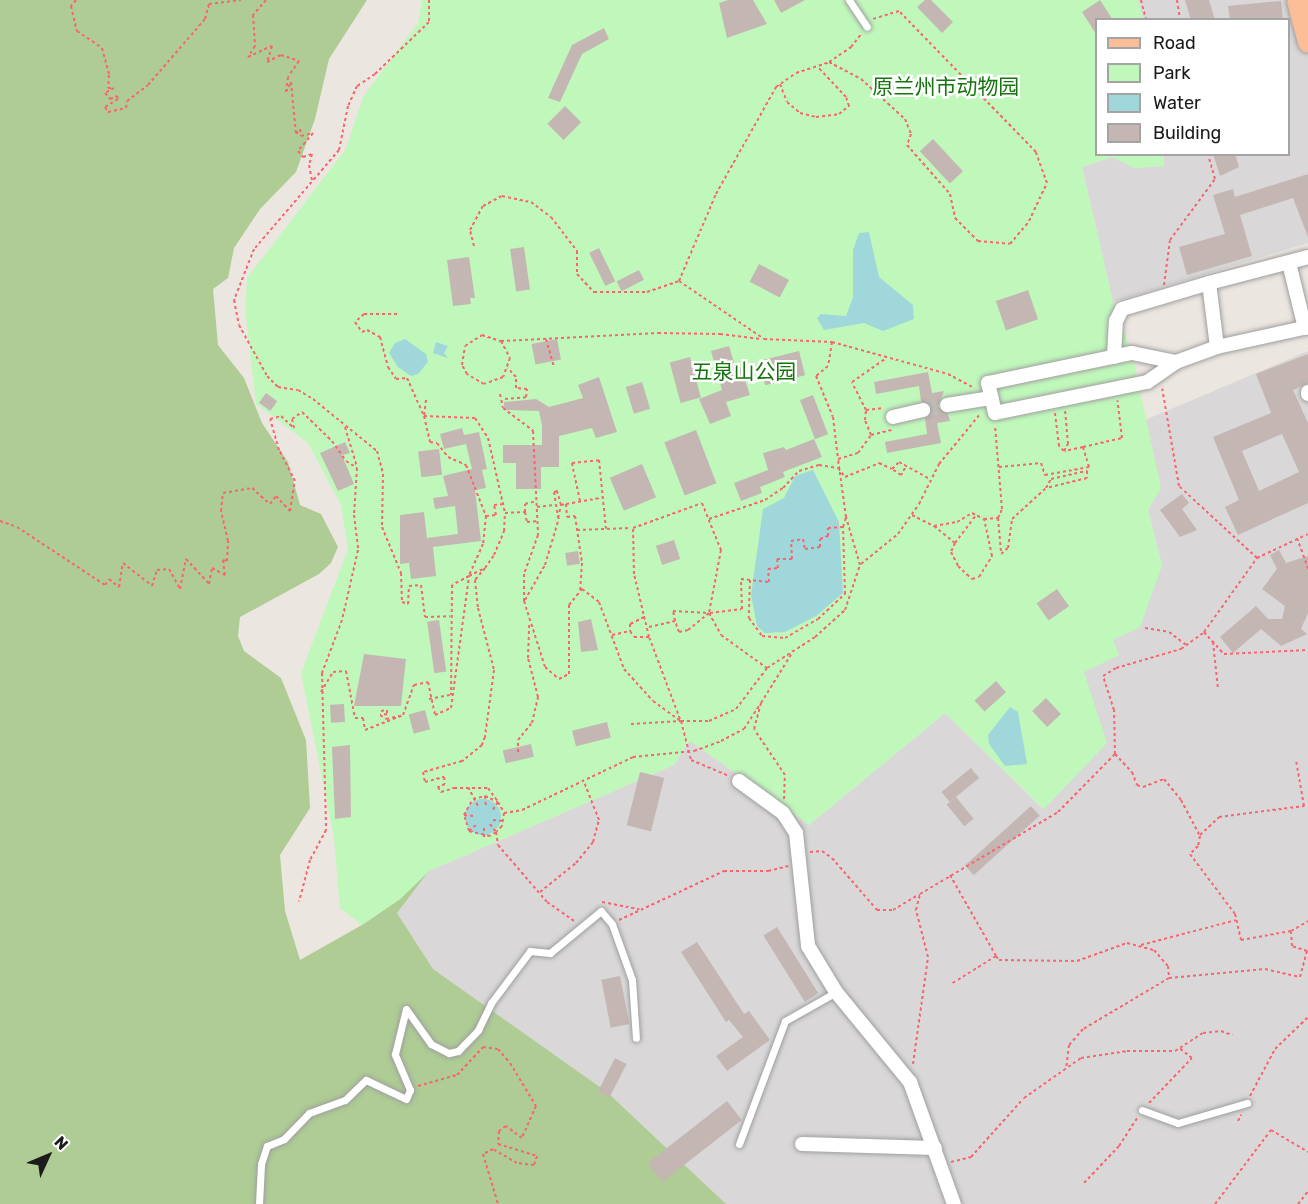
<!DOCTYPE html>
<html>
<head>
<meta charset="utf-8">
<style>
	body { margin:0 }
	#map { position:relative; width:1308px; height:1204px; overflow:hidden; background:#ece6e0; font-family:Rubik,"Noto Sans SC",sans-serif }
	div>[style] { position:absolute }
	.residential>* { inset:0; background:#d9d7d8 }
	.forest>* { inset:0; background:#aecc94 }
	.park>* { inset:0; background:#c0f8bb }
	.water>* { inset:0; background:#a0d7da }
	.round { border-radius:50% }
	.building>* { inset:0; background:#c4b7b3; transform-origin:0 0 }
	.street-tunnel>* { height:14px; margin-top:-7px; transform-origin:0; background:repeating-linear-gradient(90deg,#c2bdb9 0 14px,transparent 0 21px) }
	.path>* { height:2px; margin-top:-1px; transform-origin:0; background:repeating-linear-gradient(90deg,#f8656f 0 3px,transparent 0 6px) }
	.roads { filter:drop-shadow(0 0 2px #9f9f9f) drop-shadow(0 0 2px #9f9f9f) }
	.lane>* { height:7px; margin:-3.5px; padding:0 3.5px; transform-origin:3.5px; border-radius:3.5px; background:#fff }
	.street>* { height:14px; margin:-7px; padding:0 7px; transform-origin:7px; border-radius:7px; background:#fff }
	.primary>* { height:21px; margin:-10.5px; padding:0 10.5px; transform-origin:10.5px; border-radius:10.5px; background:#fbbe96 }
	span { translate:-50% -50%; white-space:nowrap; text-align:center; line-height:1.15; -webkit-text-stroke:5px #fff; paint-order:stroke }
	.park-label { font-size:21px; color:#15760c }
	.legend { position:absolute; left:1095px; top:18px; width:195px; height:138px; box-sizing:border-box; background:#fff; border:2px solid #a4a4a4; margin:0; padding:8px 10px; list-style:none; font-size:18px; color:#1b1b1b }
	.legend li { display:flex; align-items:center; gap:12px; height:30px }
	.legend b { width:30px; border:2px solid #a4a4a4 }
	.north { position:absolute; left:18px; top:1126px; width:60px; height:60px; -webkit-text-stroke:4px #fff; paint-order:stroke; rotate:46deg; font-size:16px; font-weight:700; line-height:24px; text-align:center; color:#1b1b1b }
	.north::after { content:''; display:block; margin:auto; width:21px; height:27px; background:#1b1b1b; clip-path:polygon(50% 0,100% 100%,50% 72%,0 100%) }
</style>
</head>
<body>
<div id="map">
	<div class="residential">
		<i style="clip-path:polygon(1138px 0,1308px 0,1308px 243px,1113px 302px,1082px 167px,1112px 157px,1136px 168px,1163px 166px,1164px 155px,1288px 154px,1288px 20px,1143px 19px)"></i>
		<i style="clip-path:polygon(1308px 351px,1308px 1204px,726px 1204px,607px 1092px,433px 969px,397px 913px,429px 871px,674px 765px,690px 740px,809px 825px,945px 713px,1043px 809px,1084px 672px,1118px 655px,1112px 640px,1162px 566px,1148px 510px,1160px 488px,1145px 420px)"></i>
	</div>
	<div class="forest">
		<i style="clip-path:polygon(0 0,367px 0,329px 59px,315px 119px,296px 172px,260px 209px,234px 248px,228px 278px,213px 289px,218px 345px,244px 378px,262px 423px,288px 462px,300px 505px,321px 514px,338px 547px,331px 563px,319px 574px,240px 617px,238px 636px,244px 651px,281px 678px,306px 740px,310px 808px,280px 855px,285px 911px,300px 960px,362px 925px,400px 899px,429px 871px,397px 913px,433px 969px,607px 1092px,726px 1204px,0 1204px)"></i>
	</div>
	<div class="park">
		<i style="clip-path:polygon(422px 0,1138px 0,1143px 19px,1096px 20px,1096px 154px,1164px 155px,1164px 166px,1135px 168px,1112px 157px,1082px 167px,1113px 302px,1132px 353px,1161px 488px,1148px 510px,1162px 566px,1140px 627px,1113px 640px,1119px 655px,1084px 672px,1107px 743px,1044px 809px,945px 713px,809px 825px,690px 741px,674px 765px,429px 871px,400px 899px,362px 925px,340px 908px,334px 838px,301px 673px,348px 549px,341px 505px,308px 443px,256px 404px,245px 309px,247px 278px,346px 149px,363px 97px,418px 23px)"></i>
	</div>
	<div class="water">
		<i style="clip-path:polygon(869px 232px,879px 277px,913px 305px,914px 319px,883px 331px,864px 323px,824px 330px,817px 318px,821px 314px,846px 316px,853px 297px,853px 250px,859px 233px)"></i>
		<i style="clip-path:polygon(405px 339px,426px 354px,428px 362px,418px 374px,411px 376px,398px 367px,389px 353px,395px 343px)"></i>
		<i style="clip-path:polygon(436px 342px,448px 346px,444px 353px,448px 358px,433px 353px)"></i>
		<i style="clip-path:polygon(813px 470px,839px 522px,843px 593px,816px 616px,785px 632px,765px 633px,757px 626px,751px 595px,763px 509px,784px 498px,795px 476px)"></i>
		<i style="clip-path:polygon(1010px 707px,1018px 712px,1027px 764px,1005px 766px,989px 744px,988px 735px)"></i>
		<i class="round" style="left:465px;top:799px;width:36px;height:36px"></i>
	</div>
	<div class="building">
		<i style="clip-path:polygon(728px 0,753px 0,767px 24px,727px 38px,719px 3px)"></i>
		<i style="clip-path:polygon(774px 0,805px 0,781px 13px)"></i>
		<i style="clip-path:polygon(925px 0,931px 0,953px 22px,942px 33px,917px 7px)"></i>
		<i style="clip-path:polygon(1100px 0,1113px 20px,1096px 20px,1096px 34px,1082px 12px)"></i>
		<i style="clip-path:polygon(1185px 0,1209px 0,1215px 20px,1191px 20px)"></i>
		<i style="clip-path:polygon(1281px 1px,1283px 20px,1230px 20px,1228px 6px)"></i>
		<i style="clip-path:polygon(604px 28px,609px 39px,582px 54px,560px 102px,548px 98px,572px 45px)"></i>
		<i style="left:565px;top:106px;width:23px;height:25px;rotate:45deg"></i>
		<i style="left:933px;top:139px;width:44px;height:18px;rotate:47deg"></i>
		<i style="clip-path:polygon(1213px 154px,1235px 154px,1239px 167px,1220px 176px)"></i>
		<i style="clip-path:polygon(1308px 174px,1308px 237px,1293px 198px,1240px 215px,1252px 256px,1187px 275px,1179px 247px,1225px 234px,1213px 195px,1233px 189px,1235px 197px)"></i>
		<i style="left:524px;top:247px;width:43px;height:14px;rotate:82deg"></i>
		<i style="left:599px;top:248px;width:37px;height:11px;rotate:64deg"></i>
		<i style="clip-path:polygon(469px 257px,475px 298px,470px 298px,471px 304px,453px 306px,447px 260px)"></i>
		<i style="left:759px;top:264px;width:34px;height:20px;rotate:28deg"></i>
		<i style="left:639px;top:270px;width:11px;height:25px;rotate:63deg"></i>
		<i style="left:1028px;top:290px;width:31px;height:34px;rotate:71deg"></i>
		<i style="left:557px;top:339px;width:21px;height:26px;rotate:79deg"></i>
		<i style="clip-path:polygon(729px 346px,736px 369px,741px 367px,750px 395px,726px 402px,731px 416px,710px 424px,699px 399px,722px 390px,711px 351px)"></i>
		<i style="left:799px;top:351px;width:25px;height:41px;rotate:76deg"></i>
		<i style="clip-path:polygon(evenodd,1308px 354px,1308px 383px,1293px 390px,1308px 423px,1308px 503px,1238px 535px,1225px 507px,1239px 500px,1213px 437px,1271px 413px,1256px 374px,1308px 354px,1282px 434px,1299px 472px,1259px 491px,1242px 451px,1282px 434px)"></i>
		<i style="left:690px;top:357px;width:42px;height:21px;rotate:75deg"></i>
		<i style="clip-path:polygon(928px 372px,932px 393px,944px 391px,938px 407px,948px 414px,950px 421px,937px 423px,941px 443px,887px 453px,885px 442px,927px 434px,925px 419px,932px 409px,921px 401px,919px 386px,876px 394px,874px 382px)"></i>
		<i style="clip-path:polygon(599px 377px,617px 432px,596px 438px,592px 428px,559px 436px,559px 467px,541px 467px,541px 489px,516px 489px,516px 463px,503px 463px,503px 445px,542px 445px,542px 426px,539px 411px,504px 410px,504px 402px,536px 399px,549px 407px,583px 398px,578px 385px)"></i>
		<i style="left:642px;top:382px;width:28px;height:17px;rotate:73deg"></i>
		<i style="left:266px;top:393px;width:14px;height:12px;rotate:36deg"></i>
		<i style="left:813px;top:395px;width:42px;height:14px;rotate:69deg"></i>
		<i style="clip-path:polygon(462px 428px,464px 435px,479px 432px,487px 469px,482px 470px,486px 488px,475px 490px,481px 541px,433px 547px,436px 576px,411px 579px,409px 563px,400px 564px,400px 515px,424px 512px,427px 538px,458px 534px,455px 506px,435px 509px,433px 498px,448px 496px,443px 476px,472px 469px,466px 444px,444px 449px,440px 434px)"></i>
		<i style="left:696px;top:430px;width:57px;height:34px;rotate:69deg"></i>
		<i style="clip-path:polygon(814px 439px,822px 457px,783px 472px,785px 477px,760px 487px,762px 493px,741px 501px,734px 483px,768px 470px,763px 453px,784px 447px,786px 450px)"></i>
		<i style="clip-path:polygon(345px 442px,350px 453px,342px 455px,354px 484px,338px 491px,320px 453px)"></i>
		<i style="left:439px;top:449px;width:26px;height:21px;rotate:83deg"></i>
		<i style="left:642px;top:464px;width:36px;height:35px;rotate:67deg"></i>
		<i style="clip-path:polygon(1182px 494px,1189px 503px,1182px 509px,1197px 530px,1180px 537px,1160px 510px)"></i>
		<i style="left:674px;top:540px;width:20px;height:19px;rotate:72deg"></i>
		<i style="clip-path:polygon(1279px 550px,1286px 563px,1308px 556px,1308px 613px,1301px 629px,1307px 634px,1281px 646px,1261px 629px,1233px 653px,1220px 637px,1256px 606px,1268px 619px,1282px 619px,1285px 606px,1262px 589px,1277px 569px,1270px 555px)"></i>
		<i style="left:578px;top:551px;width:13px;height:13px;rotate:81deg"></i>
		<i style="left:1057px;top:589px;width:21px;height:25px;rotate:55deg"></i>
		<i style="clip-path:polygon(591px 619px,598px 650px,581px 652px,578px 622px)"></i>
		<i style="left:439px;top:620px;width:52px;height:12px;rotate:82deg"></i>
		<i style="clip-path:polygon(364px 654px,406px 659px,401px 706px,354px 706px)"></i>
		<i style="left:996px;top:681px;width:15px;height:29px;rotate:48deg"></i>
		<i style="left:1046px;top:698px;width:22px;height:19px;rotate:47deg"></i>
		<i style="left:344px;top:704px;width:18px;height:14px;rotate:87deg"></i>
		<i style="left:425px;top:710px;width:20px;height:17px;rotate:75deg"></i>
		<i style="left:607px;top:722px;width:16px;height:36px;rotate:76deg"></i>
		<i style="left:531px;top:744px;width:13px;height:29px;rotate:77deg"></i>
		<i style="clip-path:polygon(350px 745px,351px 817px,335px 819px,332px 747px)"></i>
		<i style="left:971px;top:768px;width:13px;height:38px;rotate:51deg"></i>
		<i style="left:640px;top:772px;width:25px;height:55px;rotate:14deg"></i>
		<i style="left:956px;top:797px;width:28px;height:12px;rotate:51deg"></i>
		<i style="left:1031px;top:806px;width:13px;height:89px;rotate:48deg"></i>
		<i style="left:777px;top:927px;width:78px;height:16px;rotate:58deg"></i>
		<i style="clip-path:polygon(697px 942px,744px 1014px,749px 1011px,770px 1040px,727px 1071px,716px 1056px,743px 1037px,729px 1020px,726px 1022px,681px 952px)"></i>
		<i style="left:620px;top:976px;width:49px;height:19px;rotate:79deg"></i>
		<i style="left:615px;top:1058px;width:13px;height:38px;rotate:27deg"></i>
		<i style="left:727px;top:1101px;width:24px;height:101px;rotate:52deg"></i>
	</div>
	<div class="street-tunnel">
		<i style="left:923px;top:410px;width:25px;rotate:-12deg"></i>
	</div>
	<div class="path">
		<i style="left:76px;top:0;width:8px;rotate:130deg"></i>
		<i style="left:71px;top:6px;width:26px;rotate:77deg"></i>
		<i style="left:77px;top:31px;width:30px;rotate:34deg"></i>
		<i style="left:102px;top:48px;width:28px;rotate:75deg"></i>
		<i style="left:109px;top:75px;width:13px;rotate:94deg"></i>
		<i style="left:108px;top:88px;width:6px"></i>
		<i style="left:114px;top:88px;width:10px;rotate:151deg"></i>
		<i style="left:105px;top:93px;width:8px;rotate:50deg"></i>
		<i style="left:110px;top:99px;width:8px;rotate:-23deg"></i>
		<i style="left:117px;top:96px;width:3px;rotate:72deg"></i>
		<i style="left:118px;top:99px;width:15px;rotate:148deg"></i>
		<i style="left:105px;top:107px;width:6px;rotate:59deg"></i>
		<i style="left:108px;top:112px;width:18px;rotate:-13deg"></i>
		<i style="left:126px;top:108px;width:7px;rotate:-82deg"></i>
		<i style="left:127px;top:101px;width:26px;rotate:-37deg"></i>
		<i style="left:148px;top:85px;width:87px;rotate:-49.2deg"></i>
		<i style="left:205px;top:19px;width:16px;rotate:-75deg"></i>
		<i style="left:209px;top:4px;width:32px;rotate:-7deg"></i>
		<i style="left:266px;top:0;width:20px;rotate:131deg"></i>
		<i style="left:253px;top:15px;width:31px;rotate:86deg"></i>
		<i style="left:255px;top:46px;width:13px;rotate:122deg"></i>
		<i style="left:248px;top:57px;width:26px;rotate:-25deg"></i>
		<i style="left:272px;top:46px;width:17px;rotate:107deg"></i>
		<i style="left:267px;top:62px;width:16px;rotate:-27deg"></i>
		<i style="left:281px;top:55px;width:19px;rotate:18deg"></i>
		<i style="left:299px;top:61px;width:19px;rotate:125deg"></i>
		<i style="left:288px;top:77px;width:15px;rotate:98deg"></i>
		<i style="left:286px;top:92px;width:11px;rotate:-63deg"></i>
		<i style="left:291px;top:82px;width:52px;rotate:84.5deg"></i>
		<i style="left:296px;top:134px;width:6px;rotate:-51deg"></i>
		<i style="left:300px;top:129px;width:7px;rotate:82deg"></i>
		<i style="left:301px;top:136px;width:12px;rotate:-14deg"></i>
		<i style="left:313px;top:133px;width:23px;rotate:130deg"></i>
		<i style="left:298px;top:151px;width:8px;rotate:50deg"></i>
		<i style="left:303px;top:157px;width:9px;rotate:-18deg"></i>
		<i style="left:312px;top:154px;width:11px;rotate:105deg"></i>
		<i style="left:309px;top:165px;width:16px;rotate:79deg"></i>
		<i style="left:429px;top:0;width:22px;rotate:90deg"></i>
		<i style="left:429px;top:22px;width:75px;rotate:136.1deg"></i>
		<i style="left:375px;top:74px;width:22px;rotate:146deg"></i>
		<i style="left:357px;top:86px;width:22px;rotate:114deg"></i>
		<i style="left:348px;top:106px;width:45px;rotate:101.6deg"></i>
		<i style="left:339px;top:150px;width:130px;rotate:130.6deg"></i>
		<i style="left:254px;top:249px;width:55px;rotate:111.4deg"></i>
		<i style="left:234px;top:300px;width:25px;rotate:79deg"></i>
		<i style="left:239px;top:325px;width:58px;rotate:61.2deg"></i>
		<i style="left:267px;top:376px;width:16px;rotate:45deg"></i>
		<i style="left:278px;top:387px;width:20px;rotate:9deg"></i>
		<i style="left:298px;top:390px;width:17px;rotate:31deg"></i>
		<i style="left:313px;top:399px;width:82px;rotate:39.1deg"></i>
		<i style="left:377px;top:451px;width:24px;rotate:75deg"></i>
		<i style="left:383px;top:474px;width:53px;rotate:91.1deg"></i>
		<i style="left:382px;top:527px;width:50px;rotate:67.6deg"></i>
		<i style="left:401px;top:573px;width:29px;rotate:88deg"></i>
		<i style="left:402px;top:602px;width:6px;rotate:18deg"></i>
		<i style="left:408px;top:604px;width:18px;rotate:-87deg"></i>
		<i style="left:409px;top:586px;width:12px;rotate:-5deg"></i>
		<i style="left:421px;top:585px;width:32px;rotate:83deg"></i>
		<i style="left:425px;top:617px;width:25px;rotate:-2deg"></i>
		<i style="left:1141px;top:0;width:21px;rotate:76deg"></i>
		<i style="left:1177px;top:0;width:20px;rotate:81deg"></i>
		<i style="left:829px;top:62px;width:27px;rotate:-34deg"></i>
		<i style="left:851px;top:47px;width:18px;rotate:-52deg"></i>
		<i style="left:780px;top:84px;width:19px;rotate:69deg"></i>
		<i style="left:787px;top:102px;width:17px;rotate:40deg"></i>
		<i style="left:800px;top:113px;width:16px;rotate:14deg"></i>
		<i style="left:816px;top:117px;width:23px;rotate:-7deg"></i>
		<i style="left:839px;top:114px;width:13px;rotate:-39deg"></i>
		<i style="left:849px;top:106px;width:9px;rotate:-108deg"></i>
		<i style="left:846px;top:97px;width:42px;rotate:-133.1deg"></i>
		<i style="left:474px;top:246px;width:16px;rotate:-104deg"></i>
		<i style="left:470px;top:230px;width:27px;rotate:-62deg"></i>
		<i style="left:483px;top:206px;width:21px;rotate:-28deg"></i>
		<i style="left:502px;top:196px;width:30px;rotate:12deg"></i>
		<i style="left:531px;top:202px;width:25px;rotate:37deg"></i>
		<i style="left:551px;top:217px;width:43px;rotate:52.6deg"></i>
		<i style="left:577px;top:251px;width:23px;rotate:90deg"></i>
		<i style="left:577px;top:274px;width:25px;rotate:47deg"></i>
		<i style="left:594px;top:292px;width:53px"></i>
		<i style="left:647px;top:292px;width:34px;rotate:-19deg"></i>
		<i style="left:679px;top:281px;width:95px;rotate:-67deg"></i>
		<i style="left:716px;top:194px;width:123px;rotate:-60.7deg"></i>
		<i style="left:776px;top:87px;width:24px;rotate:-35deg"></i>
		<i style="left:796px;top:73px;width:35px;rotate:-18deg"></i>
		<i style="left:829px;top:62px;width:36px;rotate:28deg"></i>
		<i style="left:861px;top:79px;width:59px;rotate:42.3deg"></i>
		<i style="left:905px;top:119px;width:16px;rotate:68deg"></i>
		<i style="left:911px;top:134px;width:12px;rotate:110deg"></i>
		<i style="left:907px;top:145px;width:65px;rotate:48.7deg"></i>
		<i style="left:950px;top:194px;width:25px;rotate:78deg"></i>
		<i style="left:955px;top:218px;width:33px;rotate:45deg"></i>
		<i style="left:978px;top:241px;width:32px;rotate:5deg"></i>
		<i style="left:1010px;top:244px;width:30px;rotate:-50deg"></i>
		<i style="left:1029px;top:221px;width:42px;rotate:-64.7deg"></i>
		<i style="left:1047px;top:183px;width:33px;rotate:-110deg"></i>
		<i style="left:1036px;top:152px;width:197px;rotate:-134.2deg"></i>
		<i style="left:899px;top:11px;width:27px;rotate:163deg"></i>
		<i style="left:679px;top:281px;width:103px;rotate:34.3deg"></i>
		<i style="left:764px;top:339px;width:68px;rotate:2.5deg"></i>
		<i style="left:832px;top:342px;width:120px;rotate:15.4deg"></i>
		<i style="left:948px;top:374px;width:30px;rotate:28deg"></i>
		<i style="left:1164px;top:285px;width:45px;rotate:-82.4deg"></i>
		<i style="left:1170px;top:240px;width:76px;rotate:-53.6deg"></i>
		<i style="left:1215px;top:179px;width:26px;rotate:-106deg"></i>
		<i style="left:397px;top:314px;width:33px;rotate:180deg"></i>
		<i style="left:364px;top:314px;width:12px;rotate:138deg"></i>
		<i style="left:355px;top:322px;width:12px;rotate:55deg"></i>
		<i style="left:362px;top:332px;width:5px;rotate:-22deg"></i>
		<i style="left:367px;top:330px;width:15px;rotate:28deg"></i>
		<i style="left:380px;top:337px;width:31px;rotate:75deg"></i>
		<i style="left:388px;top:367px;width:14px;rotate:56deg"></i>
		<i style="left:396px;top:379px;width:11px;rotate:-5deg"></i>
		<i style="left:407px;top:378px;width:42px;rotate:65.9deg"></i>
		<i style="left:546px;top:339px;width:29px;rotate:74deg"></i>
		<i style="left:501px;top:341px;width:19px;rotate:62deg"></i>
		<i style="left:510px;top:358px;width:20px;rotate:110deg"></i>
		<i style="left:503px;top:377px;width:20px;rotate:160deg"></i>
		<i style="left:484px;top:384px;width:20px;rotate:-150deg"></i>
		<i style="left:467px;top:374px;width:10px;rotate:-119deg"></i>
		<i style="left:462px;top:365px;width:19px;rotate:-81deg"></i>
		<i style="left:465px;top:346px;width:20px;rotate:-33deg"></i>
		<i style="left:482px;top:335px;width:20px;rotate:18deg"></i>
		<i style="left:501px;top:341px;width:157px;rotate:-2.9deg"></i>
		<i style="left:658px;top:333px;width:62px;rotate:0.9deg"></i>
		<i style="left:720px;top:334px;width:41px;rotate:7deg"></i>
		<i style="left:832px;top:342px;width:24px;rotate:99deg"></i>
		<i style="left:828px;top:366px;width:16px;rotate:140deg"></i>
		<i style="left:816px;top:376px;width:44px;rotate:67.5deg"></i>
		<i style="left:833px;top:417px;width:42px;rotate:83.2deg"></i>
		<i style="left:500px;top:394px;width:14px;rotate:78deg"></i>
		<i style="left:503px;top:408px;width:38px;rotate:37deg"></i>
		<i style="left:533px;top:431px;width:104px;rotate:87.2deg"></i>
		<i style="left:538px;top:535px;width:41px;rotate:109.7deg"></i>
		<i style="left:524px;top:574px;width:27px;rotate:90deg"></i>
		<i style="left:524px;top:601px;width:69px;rotate:72.3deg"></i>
		<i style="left:545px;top:667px;width:18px;rotate:41deg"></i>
		<i style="left:559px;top:679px;width:11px;rotate:-27deg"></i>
		<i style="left:569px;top:674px;width:69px;rotate:-90deg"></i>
		<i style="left:569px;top:605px;width:21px;rotate:-51deg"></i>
		<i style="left:582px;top:589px;width:21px;rotate:37deg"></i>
		<i style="left:599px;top:602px;width:72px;rotate:69.5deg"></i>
		<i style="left:624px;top:669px;width:43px;rotate:47.8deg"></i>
		<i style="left:653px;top:701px;width:34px;rotate:36deg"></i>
		<i style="left:681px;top:721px;width:28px"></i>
		<i style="left:709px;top:721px;width:30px;rotate:-24deg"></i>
		<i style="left:736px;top:709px;width:51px;rotate:-52.9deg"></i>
		<i style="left:767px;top:668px;width:57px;rotate:-32.9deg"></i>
		<i style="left:815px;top:637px;width:40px;rotate:-42deg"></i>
		<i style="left:845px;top:610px;width:47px;rotate:-71.6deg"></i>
		<i style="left:860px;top:565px;width:50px;rotate:-106.3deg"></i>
		<i style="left:846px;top:517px;width:59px;rotate:-97.9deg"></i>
		<i style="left:838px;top:459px;width:21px;rotate:-17deg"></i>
		<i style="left:858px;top:453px;width:22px;rotate:-54deg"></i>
		<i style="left:871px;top:435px;width:16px;rotate:-112deg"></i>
		<i style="left:865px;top:420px;width:10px;rotate:-84deg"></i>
		<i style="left:866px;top:410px;width:31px;rotate:-117deg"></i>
		<i style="left:852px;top:382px;width:40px;rotate:-34.9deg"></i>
		<i style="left:505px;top:399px;width:21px;rotate:-5deg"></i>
		<i style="left:526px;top:397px;width:8px;rotate:-83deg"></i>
		<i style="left:527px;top:389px;width:11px;rotate:-175deg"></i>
		<i style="left:516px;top:388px;width:11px;rotate:-90deg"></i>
		<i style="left:516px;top:377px;width:12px;rotate:-132deg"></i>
		<i style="left:426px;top:400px;width:16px;rotate:97deg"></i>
		<i style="left:424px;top:416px;width:27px;rotate:77deg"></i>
		<i style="left:430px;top:442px;width:7px;rotate:8deg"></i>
		<i style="left:437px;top:443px;width:18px;rotate:52deg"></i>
		<i style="left:448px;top:457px;width:20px;rotate:24deg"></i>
		<i style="left:466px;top:465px;width:55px;rotate:68.6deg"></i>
		<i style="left:486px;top:516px;width:28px;rotate:96deg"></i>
		<i style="left:483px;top:544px;width:35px;rotate:114deg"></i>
		<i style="left:469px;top:576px;width:18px;rotate:-27deg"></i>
		<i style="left:485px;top:568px;width:16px;rotate:-55deg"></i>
		<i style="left:494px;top:555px;width:26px;rotate:-67deg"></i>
		<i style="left:504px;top:531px;width:18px;rotate:-87deg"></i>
		<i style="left:866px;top:410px;width:18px;rotate:-6deg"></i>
		<i style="left:424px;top:416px;width:51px;rotate:2.2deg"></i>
		<i style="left:475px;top:418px;width:24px;rotate:57deg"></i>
		<i style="left:488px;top:438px;width:77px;rotate:77.2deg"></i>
		<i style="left:505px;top:513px;width:20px;rotate:-3deg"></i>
		<i style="left:525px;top:512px;width:8px;rotate:-90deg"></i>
		<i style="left:525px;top:504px;width:11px;rotate:-15deg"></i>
		<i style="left:345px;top:427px;width:42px;rotate:73.3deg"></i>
		<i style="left:871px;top:435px;width:21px;rotate:-14deg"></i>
		<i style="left:1083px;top:447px;width:40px;rotate:-13deg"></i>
		<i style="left:1122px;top:438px;width:38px;rotate:-97deg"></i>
		<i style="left:1064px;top:451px;width:8px;rotate:-60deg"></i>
		<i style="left:1068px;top:444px;width:33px;rotate:-95deg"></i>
		<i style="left:999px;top:467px;width:42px;rotate:-5.4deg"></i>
		<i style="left:1041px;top:463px;width:13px;rotate:72deg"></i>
		<i style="left:1045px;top:475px;width:45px;rotate:-10.3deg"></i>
		<i style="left:1089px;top:467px;width:21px;rotate:-107deg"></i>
		<i style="left:1083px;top:447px;width:19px;rotate:168deg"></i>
		<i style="left:1064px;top:451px;width:7px;rotate:-135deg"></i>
		<i style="left:1059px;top:446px;width:33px;rotate:-97deg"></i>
		<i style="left:905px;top:468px;width:8px;rotate:120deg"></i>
		<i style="left:901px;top:475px;width:11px;rotate:-146deg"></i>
		<i style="left:892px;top:469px;width:10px;rotate:-45deg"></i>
		<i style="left:899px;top:462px;width:35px;rotate:29deg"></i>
		<i style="left:580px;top:501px;width:39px;rotate:-102deg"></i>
		<i style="left:572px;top:463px;width:27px;rotate:-6deg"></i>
		<i style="left:599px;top:460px;width:69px;rotate:84.2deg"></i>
		<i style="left:566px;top:504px;width:36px;rotate:-10deg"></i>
		<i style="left:561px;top:505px;width:15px;rotate:-106deg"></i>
		<i style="left:557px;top:491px;width:3px;rotate:162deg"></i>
		<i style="left:554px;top:492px;width:26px;rotate:81deg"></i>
		<i style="left:558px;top:518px;width:13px;rotate:-77deg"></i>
		<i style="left:561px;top:505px;width:5px;rotate:-11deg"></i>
		<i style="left:566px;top:504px;width:13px;rotate:86deg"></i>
		<i style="left:567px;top:517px;width:8px;rotate:-7deg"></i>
		<i style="left:575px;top:516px;width:48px;rotate:81.5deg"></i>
		<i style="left:582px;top:563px;width:28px;rotate:94deg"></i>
		<i style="left:537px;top:507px;width:17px;rotate:-7deg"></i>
		<i style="left:525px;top:512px;width:10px;rotate:79deg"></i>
		<i style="left:527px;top:522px;width:11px;rotate:-5deg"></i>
		<i style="left:912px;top:515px;width:25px;rotate:27deg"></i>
		<i style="left:934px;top:526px;width:23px;rotate:-10deg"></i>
		<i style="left:957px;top:522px;width:17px;rotate:-31deg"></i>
		<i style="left:972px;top:513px;width:13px;rotate:27deg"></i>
		<i style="left:984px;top:519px;width:14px;rotate:-4deg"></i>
		<i style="left:998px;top:518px;width:10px;rotate:-66deg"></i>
		<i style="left:1002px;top:509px;width:84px;rotate:-94.8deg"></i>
		<i style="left:486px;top:516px;width:10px;rotate:-6deg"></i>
		<i style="left:496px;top:515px;width:10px;rotate:-101deg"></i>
		<i style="left:494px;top:505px;width:10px;rotate:-6deg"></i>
		<i style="left:998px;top:518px;width:36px;rotate:85deg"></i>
		<i style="left:1001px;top:554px;width:9px;rotate:-41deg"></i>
		<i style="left:1008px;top:548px;width:29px;rotate:-82deg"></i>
		<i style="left:1012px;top:519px;width:46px;rotate:-42.4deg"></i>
		<i style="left:1046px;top:488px;width:10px;rotate:-61deg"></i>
		<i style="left:1051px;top:479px;width:37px;rotate:-13deg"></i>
		<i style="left:1087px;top:471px;width:7px;rotate:90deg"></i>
		<i style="left:1087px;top:478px;width:42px;rotate:166.3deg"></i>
		<i style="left:709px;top:519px;width:59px;rotate:-18.7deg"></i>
		<i style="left:765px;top:500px;width:22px;rotate:-34deg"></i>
		<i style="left:783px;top:488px;width:23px;rotate:-47deg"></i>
		<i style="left:799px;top:471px;width:21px;rotate:-17deg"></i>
		<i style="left:819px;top:465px;width:19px;rotate:9deg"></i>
		<i style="left:838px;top:468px;width:11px;rotate:52deg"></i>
		<i style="left:845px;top:477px;width:37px;rotate:-22deg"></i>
		<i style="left:879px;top:463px;width:14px;rotate:25deg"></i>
		<i style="left:0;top:521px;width:18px;rotate:19deg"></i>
		<i style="left:17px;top:527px;width:105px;rotate:33.4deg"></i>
		<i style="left:105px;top:585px;width:7px;rotate:-56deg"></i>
		<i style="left:109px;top:579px;width:13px;rotate:39deg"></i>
		<i style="left:119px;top:587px;width:24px;rotate:-81deg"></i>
		<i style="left:123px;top:563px;width:37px;rotate:38deg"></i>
		<i style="left:152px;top:586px;width:17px;rotate:-73deg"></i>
		<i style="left:157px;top:570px;width:12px;rotate:-5deg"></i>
		<i style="left:169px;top:569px;width:23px;rotate:61deg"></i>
		<i style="left:180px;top:589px;width:31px;rotate:-79deg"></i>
		<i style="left:186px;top:559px;width:34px;rotate:47deg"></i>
		<i style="left:209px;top:584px;width:16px;rotate:-79deg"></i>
		<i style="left:212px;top:568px;width:15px;rotate:28deg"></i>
		<i style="left:225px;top:575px;width:15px;rotate:-98deg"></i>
		<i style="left:223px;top:560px;width:4px;rotate:14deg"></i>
		<i style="left:227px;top:561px;width:20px;rotate:-87deg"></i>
		<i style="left:228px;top:541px;width:31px;rotate:-103deg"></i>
		<i style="left:221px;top:511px;width:18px;rotate:-84deg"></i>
		<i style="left:223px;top:493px;width:29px;rotate:-10deg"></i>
		<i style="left:252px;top:488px;width:24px;rotate:42deg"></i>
		<i style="left:270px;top:504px;width:10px;rotate:-53deg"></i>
		<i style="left:276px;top:496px;width:21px;rotate:47deg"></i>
		<i style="left:290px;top:511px;width:30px;rotate:-81deg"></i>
		<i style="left:295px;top:481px;width:35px;rotate:-117deg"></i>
		<i style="left:279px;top:450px;width:32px;rotate:-106deg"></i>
		<i style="left:270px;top:419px;width:11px;rotate:-15deg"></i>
		<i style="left:281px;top:416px;width:18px;rotate:43deg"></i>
		<i style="left:294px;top:428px;width:9px;rotate:-103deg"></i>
		<i style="left:292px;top:419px;width:12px;rotate:-35deg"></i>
		<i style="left:302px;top:412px;width:42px;rotate:44deg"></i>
		<i style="left:332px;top:441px;width:24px;rotate:55deg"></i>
		<i style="left:346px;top:461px;width:13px;rotate:32deg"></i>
		<i style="left:357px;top:468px;width:47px;rotate:93.7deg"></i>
		<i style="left:354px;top:515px;width:35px;rotate:83deg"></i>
		<i style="left:358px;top:550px;width:72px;rotate:102.9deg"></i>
		<i style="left:342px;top:620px;width:57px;rotate:110.7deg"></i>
		<i style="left:322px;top:673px;width:157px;rotate:88.5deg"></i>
		<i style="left:326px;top:830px;width:34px;rotate:118deg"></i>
		<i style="left:310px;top:860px;width:43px;rotate:104.7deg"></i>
		<i style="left:934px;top:526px;width:27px;rotate:39deg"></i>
		<i style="left:955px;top:543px;width:34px;rotate:-53deg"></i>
		<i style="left:577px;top:530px;width:54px;rotate:-2.1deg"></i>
		<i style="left:1297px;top:538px;width:33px;rotate:70deg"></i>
		<i style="left:955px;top:543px;width:10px;rotate:114deg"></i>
		<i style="left:951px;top:552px;width:16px;rotate:63deg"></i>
		<i style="left:958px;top:566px;width:19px;rotate:43deg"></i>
		<i style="left:972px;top:579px;width:7px;rotate:-16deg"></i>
		<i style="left:979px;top:577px;width:25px;rotate:-58deg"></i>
		<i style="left:992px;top:556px;width:38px;rotate:-102deg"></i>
		<i style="left:1257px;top:558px;width:56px;rotate:-25.2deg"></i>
		<i style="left:861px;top:564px;width:48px;rotate:-39deg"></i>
		<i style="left:898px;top:534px;width:37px;rotate:-55deg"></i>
		<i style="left:919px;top:504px;width:45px;rotate:-63.4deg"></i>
		<i style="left:939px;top:464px;width:65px;rotate:-50.6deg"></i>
		<i style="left:485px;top:568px;width:16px;rotate:130deg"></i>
		<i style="left:475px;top:580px;width:28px;rotate:84deg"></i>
		<i style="left:478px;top:608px;width:64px;rotate:75.5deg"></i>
		<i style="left:494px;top:670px;width:68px;rotate:97.7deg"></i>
		<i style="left:485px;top:737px;width:9px;rotate:111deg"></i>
		<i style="left:482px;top:745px;width:26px;rotate:141deg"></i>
		<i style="left:462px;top:761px;width:41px;rotate:164.2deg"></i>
		<i style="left:423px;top:772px;width:10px;rotate:79deg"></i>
		<i style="left:425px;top:782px;width:20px;rotate:-15deg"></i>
		<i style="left:444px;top:777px;width:7px;rotate:82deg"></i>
		<i style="left:445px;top:784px;width:8px;rotate:157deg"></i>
		<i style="left:438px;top:787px;width:6px;rotate:59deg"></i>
		<i style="left:441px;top:792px;width:14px;rotate:-17deg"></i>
		<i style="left:454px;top:788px;width:34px"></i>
		<i style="left:488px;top:788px;width:17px;rotate:54deg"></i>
		<i style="left:498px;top:802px;width:11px;rotate:124deg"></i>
		<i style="left:750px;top:580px;width:38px;rotate:92deg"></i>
		<i style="left:749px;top:618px;width:22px;rotate:54deg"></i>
		<i style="left:762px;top:636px;width:23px;rotate:5deg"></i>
		<i style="left:785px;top:638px;width:38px;rotate:-30deg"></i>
		<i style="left:818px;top:619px;width:37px;rotate:-43deg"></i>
		<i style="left:845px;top:594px;width:67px;rotate:-91.7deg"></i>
		<i style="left:525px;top:600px;width:40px;rotate:-60.3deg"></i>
		<i style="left:545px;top:565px;width:49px;rotate:-73.4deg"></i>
		<i style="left:710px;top:613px;width:32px;rotate:-7deg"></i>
		<i style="left:742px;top:609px;width:30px;rotate:-92deg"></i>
		<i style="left:741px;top:579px;width:28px;rotate:6deg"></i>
		<i style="left:769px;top:582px;width:13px;rotate:-94deg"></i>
		<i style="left:768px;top:569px;width:10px;rotate:-6deg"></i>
		<i style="left:778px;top:568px;width:9px;rotate:-96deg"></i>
		<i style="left:777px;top:559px;width:15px"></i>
		<i style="left:792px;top:559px;width:18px;rotate:-93deg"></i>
		<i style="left:791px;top:541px;width:12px;rotate:-9deg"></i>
		<i style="left:803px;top:539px;width:10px;rotate:79deg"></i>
		<i style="left:805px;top:549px;width:15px;rotate:-8deg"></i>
		<i style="left:820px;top:547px;width:8px;rotate:-90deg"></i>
		<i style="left:820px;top:539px;width:9px;rotate:-21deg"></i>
		<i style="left:828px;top:536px;width:8px;rotate:-90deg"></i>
		<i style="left:828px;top:528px;width:15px;rotate:-4deg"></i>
		<i style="left:843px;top:527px;width:10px;rotate:-73deg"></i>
		<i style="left:644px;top:617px;width:16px;rotate:153deg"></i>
		<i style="left:630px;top:624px;width:7px;rotate:90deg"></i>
		<i style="left:630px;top:631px;width:7px;rotate:56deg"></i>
		<i style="left:634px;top:637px;width:15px"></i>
		<i style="left:649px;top:627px;width:27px;rotate:-13deg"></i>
		<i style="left:675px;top:621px;width:10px;rotate:-101deg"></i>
		<i style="left:673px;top:611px;width:36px;rotate:3deg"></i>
		<i style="left:709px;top:613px;width:27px;rotate:141deg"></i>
		<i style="left:688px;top:630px;width:9px;rotate:167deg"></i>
		<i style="left:679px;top:632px;width:12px;rotate:-110deg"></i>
		<i style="left:1145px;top:628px;width:24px;rotate:9deg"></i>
		<i style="left:1169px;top:632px;width:21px;rotate:37deg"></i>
		<i style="left:1204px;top:632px;width:30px;rotate:48deg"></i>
		<i style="left:1224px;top:654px;width:84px;rotate:-2.7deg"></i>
		<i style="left:612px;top:635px;width:18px;rotate:-13deg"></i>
		<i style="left:1213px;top:642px;width:47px;rotate:83.9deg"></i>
		<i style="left:321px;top:692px;width:23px;rotate:-59deg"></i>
		<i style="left:333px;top:672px;width:13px;rotate:-4deg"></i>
		<i style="left:346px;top:671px;width:48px;rotate:79.2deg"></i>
		<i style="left:355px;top:718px;width:8px"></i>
		<i style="left:363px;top:718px;width:12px;rotate:81deg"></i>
		<i style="left:365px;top:730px;width:41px;rotate:-21.5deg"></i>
		<i style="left:403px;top:715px;width:32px;rotate:-70deg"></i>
		<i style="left:414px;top:685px;width:14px;rotate:-12deg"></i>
		<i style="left:428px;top:682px;width:34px;rotate:78deg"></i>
		<i style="left:435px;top:715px;width:17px;rotate:-24deg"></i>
		<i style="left:451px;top:708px;width:133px;rotate:-82.2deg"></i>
		<i style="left:469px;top:576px;width:19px;rotate:152deg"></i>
		<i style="left:452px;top:585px;width:110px;rotate:90.5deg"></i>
		<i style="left:429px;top:699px;width:21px;rotate:-11deg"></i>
		<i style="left:381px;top:711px;width:6px;rotate:-9deg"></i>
		<i style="left:387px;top:710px;width:4px;rotate:90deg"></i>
		<i style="left:387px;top:714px;width:7px;rotate:172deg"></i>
		<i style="left:380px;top:715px;width:7px;rotate:34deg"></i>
		<i style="left:386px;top:719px;width:14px;rotate:-12deg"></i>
		<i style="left:680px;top:719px;width:88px;rotate:-110.7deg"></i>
		<i style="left:649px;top:637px;width:65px;rotate:-103.4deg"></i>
		<i style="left:634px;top:574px;width:46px;rotate:-91.2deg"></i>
		<i style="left:633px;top:528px;width:73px;rotate:-19.9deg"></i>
		<i style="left:702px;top:503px;width:51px;rotate:68deg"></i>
		<i style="left:721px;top:550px;width:64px;rotate:100.8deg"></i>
		<i style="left:709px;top:613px;width:25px;rotate:61deg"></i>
		<i style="left:721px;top:635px;width:57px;rotate:35.7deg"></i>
		<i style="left:631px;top:724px;width:50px;rotate:-3.4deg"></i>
		<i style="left:681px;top:721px;width:40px;rotate:75.6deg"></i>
		<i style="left:691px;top:760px;width:41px;rotate:22.8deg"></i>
		<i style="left:518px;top:752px;width:12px;rotate:-90deg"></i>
		<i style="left:518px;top:740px;width:22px;rotate:-51deg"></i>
		<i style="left:532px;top:723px;width:27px;rotate:-77deg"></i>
		<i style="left:538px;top:697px;width:40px;rotate:-104.4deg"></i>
		<i style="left:528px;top:658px;width:33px;rotate:-88deg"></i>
		<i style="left:1115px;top:754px;width:25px;rotate:47deg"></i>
		<i style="left:1132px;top:772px;width:14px;rotate:69deg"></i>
		<i style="left:1137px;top:785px;width:6px;rotate:18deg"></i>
		<i style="left:1143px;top:787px;width:22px;rotate:-21deg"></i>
		<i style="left:1164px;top:779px;width:27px;rotate:51deg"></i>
		<i style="left:1181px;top:800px;width:41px;rotate:62.2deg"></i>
		<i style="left:1200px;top:836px;width:10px;rotate:101deg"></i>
		<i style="left:1198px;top:846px;width:11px;rotate:135deg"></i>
		<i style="left:1190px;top:854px;width:75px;rotate:53.1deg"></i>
		<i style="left:1235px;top:914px;width:27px;rotate:77deg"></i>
		<i style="left:1241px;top:940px;width:51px;rotate:-10.2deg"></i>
		<i style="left:1291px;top:931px;width:20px;rotate:-30deg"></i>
		<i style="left:468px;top:787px;width:24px;rotate:62deg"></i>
		<i style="left:485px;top:796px;width:11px;rotate:85deg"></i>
		<i style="left:784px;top:799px;width:24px;rotate:-88deg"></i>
		<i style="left:785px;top:775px;width:55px;rotate:-124deg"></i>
		<i style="left:754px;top:729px;width:27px;rotate:-75deg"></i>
		<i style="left:761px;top:703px;width:59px;rotate:-58.2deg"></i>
		<i style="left:504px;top:813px;width:18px;rotate:-9deg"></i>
		<i style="left:522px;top:810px;width:123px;rotate:-25.5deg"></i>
		<i style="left:633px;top:757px;width:61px;rotate:-5.6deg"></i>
		<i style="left:694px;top:751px;width:29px;rotate:-20deg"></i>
		<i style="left:721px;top:741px;width:26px;rotate:-28deg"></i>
		<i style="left:744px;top:729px;width:31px;rotate:-57deg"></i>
		<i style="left:464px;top:815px;width:10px;rotate:6deg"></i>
		<i style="left:493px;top:820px;width:10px;rotate:6deg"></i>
		<i style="left:490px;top:824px;width:10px;rotate:53deg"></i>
		<i style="left:496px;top:832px;width:7px;rotate:146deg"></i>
		<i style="left:490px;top:836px;width:22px;rotate:-167deg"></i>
		<i style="left:469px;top:831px;width:17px;rotate:-107deg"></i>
		<i style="left:464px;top:815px;width:18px;rotate:-61deg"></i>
		<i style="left:473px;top:799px;width:12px;rotate:-14deg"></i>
		<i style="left:485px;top:796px;width:14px;rotate:25deg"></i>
		<i style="left:498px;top:802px;width:13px;rotate:61deg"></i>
		<i style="left:504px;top:813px;width:13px;rotate:99deg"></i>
		<i style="left:502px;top:826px;width:8px;rotate:135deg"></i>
		<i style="left:496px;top:832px;width:13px;rotate:81deg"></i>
		<i style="left:498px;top:845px;width:75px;rotate:49.3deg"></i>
		<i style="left:547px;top:902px;width:33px;rotate:35deg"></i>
		<i style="left:469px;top:831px;width:11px;rotate:-41deg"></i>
		<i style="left:1200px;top:835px;width:26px;rotate:-43deg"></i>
		<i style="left:1219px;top:817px;width:86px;rotate:-7.4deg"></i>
		<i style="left:1304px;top:806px;width:47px;rotate:-99.9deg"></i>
		<i style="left:484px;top:837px;width:11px;rotate:-90deg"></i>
		<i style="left:810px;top:852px;width:12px;rotate:-5deg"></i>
		<i style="left:822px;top:851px;width:12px;rotate:35deg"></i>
		<i style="left:832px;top:858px;width:69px;rotate:49.1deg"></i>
		<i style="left:877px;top:910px;width:16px"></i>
		<i style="left:893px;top:910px;width:31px;rotate:-31deg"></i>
		<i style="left:950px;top:875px;width:93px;rotate:60.4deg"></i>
		<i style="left:996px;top:956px;width:53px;rotate:148.1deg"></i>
		<i style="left:540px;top:892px;width:46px;rotate:-38.9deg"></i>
		<i style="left:576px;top:863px;width:27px;rotate:-51deg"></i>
		<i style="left:593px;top:842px;width:23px;rotate:-75deg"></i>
		<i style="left:599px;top:820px;width:41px;rotate:-111.5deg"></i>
		<i style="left:602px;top:902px;width:38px;rotate:11deg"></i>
		<i style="left:619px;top:920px;width:116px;rotate:-25deg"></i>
		<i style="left:724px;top:871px;width:44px"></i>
		<i style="left:768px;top:871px;width:21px;rotate:-14deg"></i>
		<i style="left:1141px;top:945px;width:98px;rotate:-14.7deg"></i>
		<i style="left:996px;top:956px;width:5px;rotate:53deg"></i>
		<i style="left:999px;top:960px;width:78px;rotate:0.7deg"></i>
		<i style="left:1077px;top:961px;width:53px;rotate:-19.8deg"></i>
		<i style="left:1127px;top:943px;width:28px;rotate:15deg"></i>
		<i style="left:1154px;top:950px;width:21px;rotate:49deg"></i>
		<i style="left:1168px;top:966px;width:12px;rotate:85deg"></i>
		<i style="left:1169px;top:978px;width:100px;rotate:149.3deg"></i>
		<i style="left:1083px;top:1029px;width:21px;rotate:131deg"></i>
		<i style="left:1069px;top:1045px;width:23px;rotate:97deg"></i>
		<i style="left:1169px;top:978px;width:96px;rotate:-5.4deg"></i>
		<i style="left:1265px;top:969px;width:36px;rotate:13deg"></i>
		<i style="left:1300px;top:977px;width:27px;rotate:-75deg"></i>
		<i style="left:1307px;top:951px;width:16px;rotate:-162deg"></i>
		<i style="left:1292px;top:946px;width:14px;rotate:-94deg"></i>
		<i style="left:913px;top:1064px;width:108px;rotate:-82deg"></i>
		<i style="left:928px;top:957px;width:49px;rotate:-104.3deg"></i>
		<i style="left:916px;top:910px;width:16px;rotate:-76deg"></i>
		<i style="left:920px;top:894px;width:161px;rotate:-30.7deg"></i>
		<i style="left:1058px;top:812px;width:81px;rotate:-45.5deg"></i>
		<i style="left:1115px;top:754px;width:44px;rotate:-91.3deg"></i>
		<i style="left:1114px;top:710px;width:36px;rotate:-108deg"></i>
		<i style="left:1103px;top:676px;width:15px;rotate:-32deg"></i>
		<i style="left:1116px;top:668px;width:68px;rotate:-16.3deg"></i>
		<i style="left:1181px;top:649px;width:29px;rotate:-36deg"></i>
		<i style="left:1204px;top:632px;width:91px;rotate:-54.4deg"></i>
		<i style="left:1257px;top:558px;width:106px;rotate:-137.3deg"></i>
		<i style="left:1179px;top:486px;width:99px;rotate:-99.8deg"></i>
		<i style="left:418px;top:1086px;width:41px;rotate:-15.8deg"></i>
		<i style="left:457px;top:1075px;width:38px;rotate:-47deg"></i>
		<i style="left:483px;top:1047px;width:15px;rotate:8deg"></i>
		<i style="left:498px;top:1049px;width:18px;rotate:49deg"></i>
		<i style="left:510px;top:1063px;width:50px;rotate:58.8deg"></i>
		<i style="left:536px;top:1106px;width:35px;rotate:114deg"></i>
		<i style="left:522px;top:1138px;width:20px;rotate:-143deg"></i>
		<i style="left:506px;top:1126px;width:9px;rotate:144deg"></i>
		<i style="left:499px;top:1131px;width:13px;rotate:94deg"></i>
		<i style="left:498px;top:1144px;width:41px;rotate:17.1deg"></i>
		<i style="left:537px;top:1156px;width:9px;rotate:108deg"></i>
		<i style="left:534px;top:1165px;width:17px;rotate:-173deg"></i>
		<i style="left:517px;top:1163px;width:28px;rotate:-150deg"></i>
		<i style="left:493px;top:1149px;width:11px;rotate:153deg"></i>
		<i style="left:483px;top:1154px;width:52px;rotate:73.3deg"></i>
		<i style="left:1250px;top:1096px;width:53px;rotate:-62deg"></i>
		<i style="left:1275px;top:1049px;width:46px;rotate:-44.1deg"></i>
		<i style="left:1149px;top:1103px;width:62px;rotate:-46.3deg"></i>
		<i style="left:1192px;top:1058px;width:16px;rotate:-142deg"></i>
		<i style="left:1238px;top:1121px;width:7px;rotate:-63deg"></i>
		<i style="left:951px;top:1162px;width:21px;rotate:-14deg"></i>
		<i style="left:971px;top:1157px;width:79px;rotate:-48.1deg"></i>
		<i style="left:1024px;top:1098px;width:70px;rotate:-35.1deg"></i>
		<i style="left:1081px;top:1058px;width:47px;rotate:-8.7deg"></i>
		<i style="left:1127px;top:1051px;width:48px"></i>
		<i style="left:1175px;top:1051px;width:33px;rotate:-33deg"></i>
		<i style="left:1203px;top:1033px;width:18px;rotate:-6deg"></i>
		<i style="left:1221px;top:1031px;width:12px;rotate:20deg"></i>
		<i style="left:1084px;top:1183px;width:51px;rotate:-46.6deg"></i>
		<i style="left:1119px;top:1146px;width:35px;rotate:-57deg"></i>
		<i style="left:1215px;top:1204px;width:93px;rotate:-52.9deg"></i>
		<i style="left:1271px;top:1130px;width:43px;rotate:30.7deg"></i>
		<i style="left:1298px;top:1204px;width:16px;rotate:-52deg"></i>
	</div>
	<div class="roads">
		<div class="lane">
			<i style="left:849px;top:0;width:32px;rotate:56deg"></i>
			<i style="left:1142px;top:1110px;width:38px;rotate:20deg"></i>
			<i style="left:1178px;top:1123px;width:72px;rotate:-16.2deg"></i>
			<i style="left:739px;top:1144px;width:131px;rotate:-69.5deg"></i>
			<i style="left:785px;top:1021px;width:59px;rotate:-29.6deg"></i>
			<i style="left:259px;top:1204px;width:40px;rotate:-87.1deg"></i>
			<i style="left:261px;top:1164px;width:19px;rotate:-72deg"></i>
			<i style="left:267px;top:1146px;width:18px;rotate:-22deg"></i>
			<i style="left:284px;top:1139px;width:36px;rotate:-46deg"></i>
			<i style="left:309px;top:1113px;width:38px;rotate:-20deg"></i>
			<i style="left:345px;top:1100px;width:29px;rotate:-44deg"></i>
			<i style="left:366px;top:1080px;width:44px;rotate:25.4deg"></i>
			<i style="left:406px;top:1099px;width:10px;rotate:-66deg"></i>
			<i style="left:410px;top:1090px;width:39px;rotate:-113deg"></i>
			<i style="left:395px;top:1054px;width:46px;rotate:-76.3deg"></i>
			<i style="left:406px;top:1009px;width:43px;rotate:54.5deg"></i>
			<i style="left:431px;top:1044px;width:20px;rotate:27deg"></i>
			<i style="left:449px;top:1053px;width:9px;rotate:-13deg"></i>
			<i style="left:458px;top:1051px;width:29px;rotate:-46deg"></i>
			<i style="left:478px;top:1030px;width:30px;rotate:-64deg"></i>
			<i style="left:491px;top:1003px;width:65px;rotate:-53.1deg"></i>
			<i style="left:530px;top:951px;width:20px;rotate:6deg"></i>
			<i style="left:550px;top:953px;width:66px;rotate:-39.5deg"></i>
			<i style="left:601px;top:911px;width:17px;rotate:50deg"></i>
			<i style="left:612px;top:924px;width:59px;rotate:70.3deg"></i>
			<i style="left:632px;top:980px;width:58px;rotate:86.1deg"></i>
		</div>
		<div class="street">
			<i style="left:1289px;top:263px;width:67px;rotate:76.2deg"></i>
			<i style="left:1217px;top:347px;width:64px;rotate:-97.1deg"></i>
			<i style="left:1209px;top:283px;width:102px;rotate:-14.7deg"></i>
			<i style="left:1132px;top:353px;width:45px;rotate:11.6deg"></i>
			<i style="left:1176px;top:362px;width:35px;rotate:145deg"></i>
			<i style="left:1147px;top:382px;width:155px;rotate:168.5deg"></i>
			<i style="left:995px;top:413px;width:31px;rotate:-103deg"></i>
			<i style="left:988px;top:383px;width:147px;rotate:-11.8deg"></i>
			<i style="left:1114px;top:357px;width:36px;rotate:-87deg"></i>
			<i style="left:1116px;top:321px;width:13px;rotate:-63deg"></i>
			<i style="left:1122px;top:309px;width:91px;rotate:-16.6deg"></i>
			<i style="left:1176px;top:362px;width:44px;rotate:-20.1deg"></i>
			<i style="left:1217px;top:347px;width:93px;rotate:-12.4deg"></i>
			<i style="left:1308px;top:392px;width:2px;rotate:90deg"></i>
			<i style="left:947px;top:405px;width:45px;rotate:-9deg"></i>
			<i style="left:893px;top:417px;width:31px;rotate:-13deg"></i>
			<i style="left:739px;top:781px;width:54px;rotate:36deg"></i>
			<i style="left:783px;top:813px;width:24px;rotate:57deg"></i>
			<i style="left:796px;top:833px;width:114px;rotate:83.9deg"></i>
			<i style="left:808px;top:946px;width:54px;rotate:58.7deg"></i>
			<i style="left:836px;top:992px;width:117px;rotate:50.6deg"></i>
			<i style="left:910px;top:1082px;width:130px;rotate:70.2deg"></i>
			<i style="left:802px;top:1144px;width:133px;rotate:1.7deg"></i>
		</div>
		<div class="primary">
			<i style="left:1297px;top:0;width:43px;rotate:75.3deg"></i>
		</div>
	</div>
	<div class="park-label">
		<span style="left:946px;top:87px">原兰州市动物园</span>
		<span style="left:744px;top:372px">五泉山公园</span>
	</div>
	<ul class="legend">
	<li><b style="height:8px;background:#fbbe96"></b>Road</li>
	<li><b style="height:16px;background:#c0f8bb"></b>Park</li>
	<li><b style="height:16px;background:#a0d7da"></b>Water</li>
	<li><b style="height:16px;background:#c4b7b3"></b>Building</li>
	</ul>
	<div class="north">N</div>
</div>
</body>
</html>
